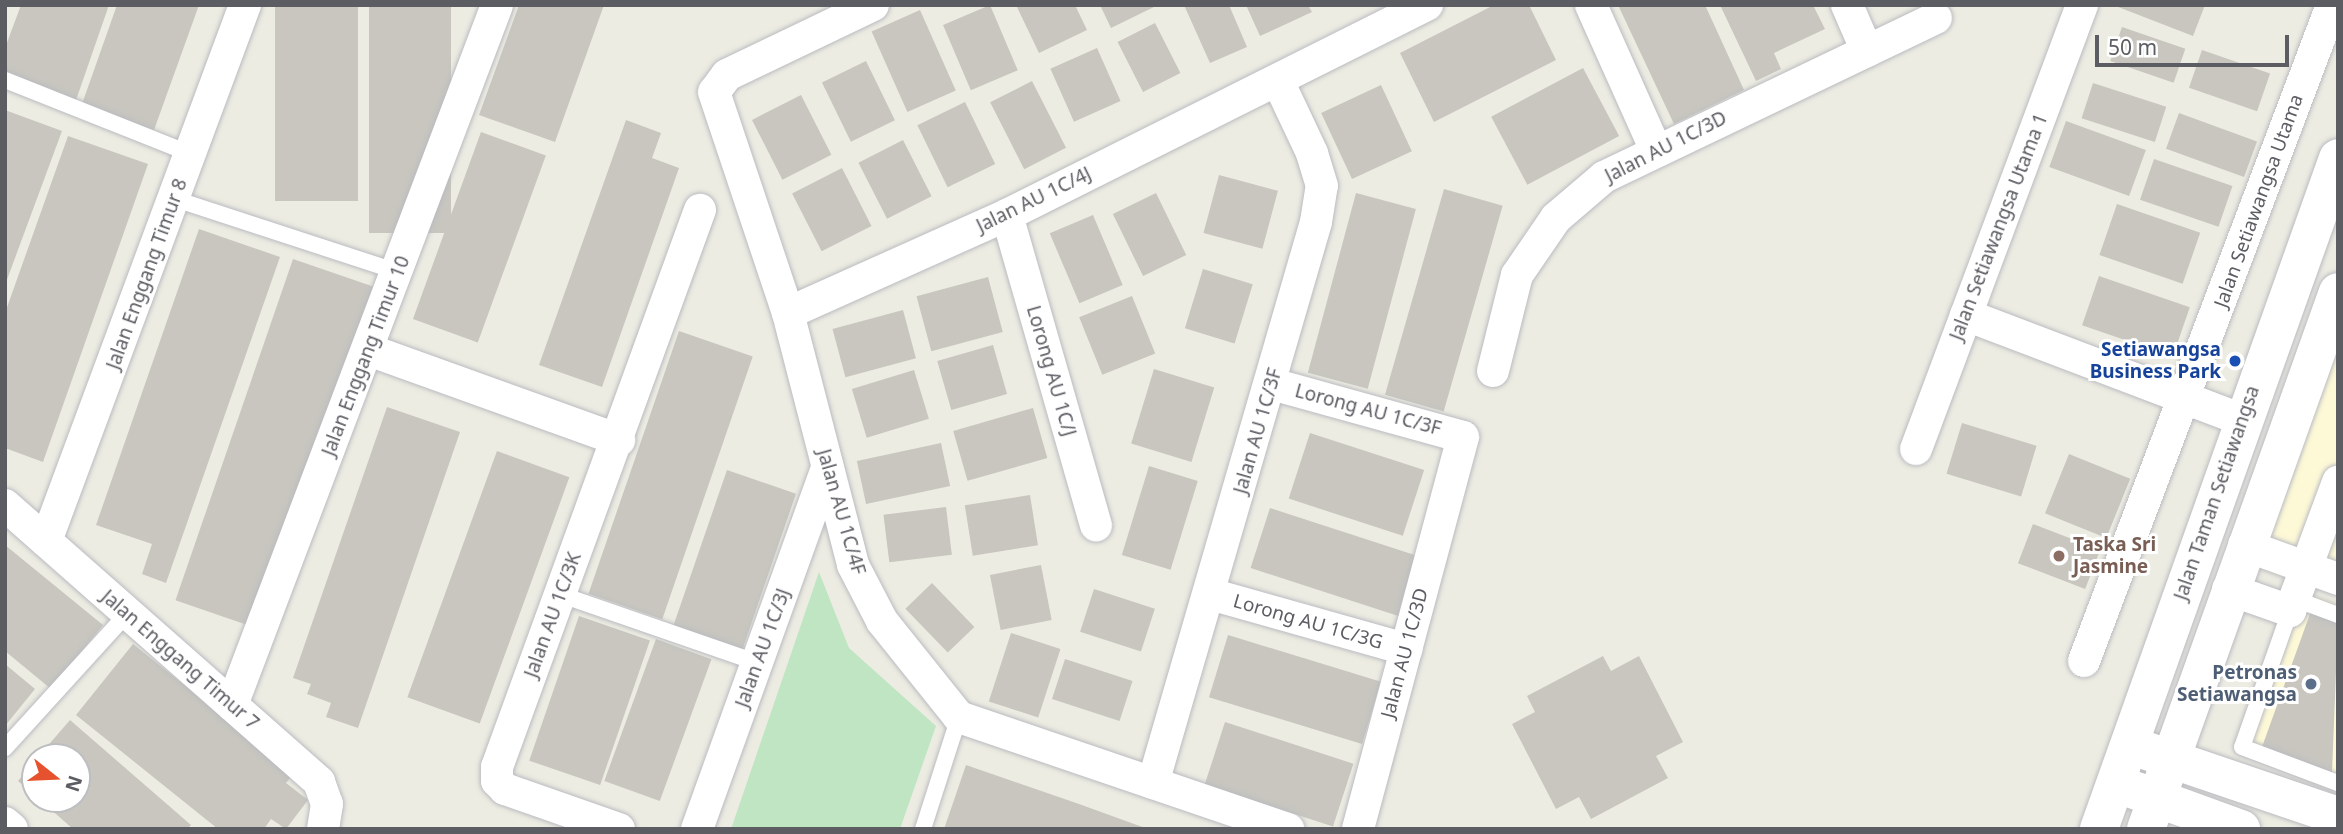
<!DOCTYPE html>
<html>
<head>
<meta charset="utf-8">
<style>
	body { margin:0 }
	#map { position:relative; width:2343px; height:834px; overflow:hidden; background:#edece2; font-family:"Noto Sans",sans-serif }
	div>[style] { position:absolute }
	.commercial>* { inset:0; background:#fdf9d7 }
	.green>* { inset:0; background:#bfe5c3 }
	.building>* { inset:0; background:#c8c6bf; transform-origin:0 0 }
	.roads { filter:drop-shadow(0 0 2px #babbc1) drop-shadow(0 0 2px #babbc1) }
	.lane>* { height:16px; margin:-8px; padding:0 8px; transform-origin:8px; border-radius:8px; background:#fff }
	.street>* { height:32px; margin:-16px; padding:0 16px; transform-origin:16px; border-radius:16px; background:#fff }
	.secondary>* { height:38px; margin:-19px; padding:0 19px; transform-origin:19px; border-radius:19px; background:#fff }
	.dots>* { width:19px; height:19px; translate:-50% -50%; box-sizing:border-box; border:4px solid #fff; border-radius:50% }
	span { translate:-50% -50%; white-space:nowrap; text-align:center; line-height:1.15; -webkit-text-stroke:6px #fff; paint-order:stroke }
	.street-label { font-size:19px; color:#5b5d63 }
	.transit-label { font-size:19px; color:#164399; font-weight:700 }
	.right { translate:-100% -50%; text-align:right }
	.education-label { font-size:19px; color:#785e54; font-weight:700 }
	.left { translate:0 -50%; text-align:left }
	.service-label { font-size:19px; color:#4e5e75; font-weight:700 }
	.frame { position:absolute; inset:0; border:7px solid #5b5d63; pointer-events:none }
	.north { position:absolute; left:21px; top:743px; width:70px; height:70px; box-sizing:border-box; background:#fff; border:2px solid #bdbec1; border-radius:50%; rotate:108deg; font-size:19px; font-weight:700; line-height:28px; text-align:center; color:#5b5d63 }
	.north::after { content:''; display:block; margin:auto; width:24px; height:32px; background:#e7522e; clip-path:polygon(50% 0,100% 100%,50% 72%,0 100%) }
	.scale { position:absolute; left:2095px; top:35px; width:194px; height:32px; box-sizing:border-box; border:4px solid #5b5d63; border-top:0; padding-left:9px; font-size:21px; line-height:24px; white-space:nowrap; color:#5b5d63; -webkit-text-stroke:5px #fff; paint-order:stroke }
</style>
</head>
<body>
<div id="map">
	<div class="commercial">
		<i style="clip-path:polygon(2338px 338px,2338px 596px,2254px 567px)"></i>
		<i style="clip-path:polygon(2305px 592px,2338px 604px,2338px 789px,2246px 755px)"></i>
	</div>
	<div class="green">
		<i style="clip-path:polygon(819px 572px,849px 648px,936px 726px,900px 829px,731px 829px)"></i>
	</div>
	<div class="building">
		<i style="clip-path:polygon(21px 5px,109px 5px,75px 103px,5px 79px,5px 48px)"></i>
		<i style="clip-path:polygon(117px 5px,199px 5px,154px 130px,82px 104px)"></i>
		<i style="left:275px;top:5px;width:83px;height:196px"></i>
		<i style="left:369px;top:5px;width:82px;height:228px"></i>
		<i style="clip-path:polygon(519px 5px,604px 5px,555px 142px,479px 115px)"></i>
		<i style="left:990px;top:5px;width:71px;height:51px;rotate:67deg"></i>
		<i style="clip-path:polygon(1016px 5px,1075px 5px,1087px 30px,1039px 53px)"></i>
		<i style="clip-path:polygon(1100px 5px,1158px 5px,1111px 28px)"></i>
		<i style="clip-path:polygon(1184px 5px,1229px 5px,1247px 47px,1210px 63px)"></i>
		<i style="clip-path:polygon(1246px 5px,1308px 5px,1312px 12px,1260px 36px)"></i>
		<i style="clip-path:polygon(1494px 5px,1529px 5px,1556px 60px,1434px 122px,1400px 53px)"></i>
		<i style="clip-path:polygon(1618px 5px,1705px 5px,1744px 90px,1674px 124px)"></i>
		<i style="clip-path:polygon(1720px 5px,1813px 5px,1825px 29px,1774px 53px,1781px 69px,1756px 81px)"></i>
		<i style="clip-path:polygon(2113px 5px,2205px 5px,2193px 36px)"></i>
		<i style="left:920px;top:10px;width:88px;height:53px;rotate:66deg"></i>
		<i style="left:1155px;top:23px;width:56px;height:42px;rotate:63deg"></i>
		<i style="left:2122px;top:27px;width:67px;height:36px;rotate:19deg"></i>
		<i style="left:1097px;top:48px;width:58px;height:51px;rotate:66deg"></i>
		<i style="left:2202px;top:50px;width:72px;height:40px;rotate:19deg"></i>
		<i style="left:866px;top:61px;width:66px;height:49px;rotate:64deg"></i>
		<i style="left:1583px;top:68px;width:77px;height:104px;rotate:62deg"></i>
		<i style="left:1032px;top:81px;width:75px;height:47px;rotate:63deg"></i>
		<i style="left:2093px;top:83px;width:77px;height:37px;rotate:18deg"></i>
		<i style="left:1381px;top:85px;width:73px;height:66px;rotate:65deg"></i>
		<i style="left:801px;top:95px;width:67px;height:55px;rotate:63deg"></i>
		<i style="left:965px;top:102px;width:69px;height:53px;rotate:64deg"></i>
		<i style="clip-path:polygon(5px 110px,62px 131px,5px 285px)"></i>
		<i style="left:2179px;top:113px;width:83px;height:38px;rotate:20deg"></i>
		<i style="clip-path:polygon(626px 120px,661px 133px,652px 158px,679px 168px,602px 387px,539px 365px)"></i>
		<i style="left:2066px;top:121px;width:85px;height:49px;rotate:20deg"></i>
		<i style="left:481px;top:132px;width:69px;height:199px;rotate:20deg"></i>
		<i style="clip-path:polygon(68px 136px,148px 164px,43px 462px,5px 448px,5px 313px)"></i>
		<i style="left:903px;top:140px;width:63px;height:50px;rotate:63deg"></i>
		<i style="left:2154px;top:159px;width:83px;height:43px;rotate:19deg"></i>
		<i style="left:842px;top:168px;width:65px;height:56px;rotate:63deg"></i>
		<i style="left:1219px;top:175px;width:61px;height:60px;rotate:15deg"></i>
		<i style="left:1444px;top:189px;width:61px;height:214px;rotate:16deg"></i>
		<i style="left:1156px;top:193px;width:69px;height:48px;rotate:64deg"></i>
		<i style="left:1356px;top:193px;width:62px;height:186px;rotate:15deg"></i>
		<i style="left:2117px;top:204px;width:88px;height:54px;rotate:19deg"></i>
		<i style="left:1093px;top:215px;width:76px;height:47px;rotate:67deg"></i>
		<i style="clip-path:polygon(199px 229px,280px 257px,166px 583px,142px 574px,152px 544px,96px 525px)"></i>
		<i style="left:293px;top:259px;width:87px;height:361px;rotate:19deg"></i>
		<i style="left:1203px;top:269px;width:52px;height:62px;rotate:17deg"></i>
		<i style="left:2099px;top:276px;width:96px;height:52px;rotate:19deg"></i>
		<i style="left:988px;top:277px;width:57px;height:74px;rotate:75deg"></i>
		<i style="left:1132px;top:296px;width:62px;height:57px;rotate:68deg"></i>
		<i style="left:903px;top:310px;width:50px;height:73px;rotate:75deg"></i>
		<i style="left:679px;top:331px;width:78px;height:278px;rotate:19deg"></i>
		<i style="left:993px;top:345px;width:51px;height:58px;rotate:74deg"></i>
		<i style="left:1154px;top:369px;width:63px;height:78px;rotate:17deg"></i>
		<i style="left:914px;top:370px;width:51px;height:65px;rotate:73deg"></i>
		<i style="clip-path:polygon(387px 407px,460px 432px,358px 728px,326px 717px,331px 703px,307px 694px,311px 684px,293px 678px)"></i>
		<i style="left:1033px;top:408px;width:52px;height:83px;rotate:74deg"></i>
		<i style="left:1962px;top:423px;width:78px;height:53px;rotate:17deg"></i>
		<i style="left:1310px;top:433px;width:120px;height:69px;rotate:18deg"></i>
		<i style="left:941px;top:443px;width:44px;height:86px;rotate:78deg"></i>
		<i style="left:497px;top:451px;width:77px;height:262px;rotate:20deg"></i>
		<i style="left:2069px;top:454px;width:66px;height:64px;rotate:22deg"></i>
		<i style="left:1149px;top:466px;width:51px;height:93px;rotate:17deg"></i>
		<i style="left:727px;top:470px;width:73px;height:165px;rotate:19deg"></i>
		<i style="left:1030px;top:495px;width:51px;height:66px;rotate:81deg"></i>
		<i style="left:946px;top:507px;width:48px;height:63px;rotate:83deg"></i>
		<i style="left:1270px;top:508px;width:157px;height:63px;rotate:18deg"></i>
		<i style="left:2033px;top:524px;width:72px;height:42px;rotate:21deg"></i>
		<i style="clip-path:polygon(5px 545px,103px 625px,51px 689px,5px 651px)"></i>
		<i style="left:1041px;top:565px;width:56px;height:52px;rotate:79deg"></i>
		<i style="left:932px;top:583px;width:61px;height:37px;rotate:46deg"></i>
		<i style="left:1094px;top:589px;width:64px;height:45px;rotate:18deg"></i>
		<i style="clip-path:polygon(2311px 611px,2338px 621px,2332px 773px,2262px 747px)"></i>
		<i style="left:579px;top:616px;width:75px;height:153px;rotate:19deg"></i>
		<i style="left:1011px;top:633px;width:52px;height:72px;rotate:18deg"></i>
		<i style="left:1228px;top:635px;width:160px;height:65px;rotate:17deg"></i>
		<i style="left:656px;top:639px;width:59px;height:151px;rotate:20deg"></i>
		<i style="clip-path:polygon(133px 644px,294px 773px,286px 783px,308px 800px,286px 829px,271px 819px,264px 829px,218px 829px,76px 715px)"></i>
		<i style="clip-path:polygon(1603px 656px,1611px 671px,1639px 656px,1683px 742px,1656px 756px,1668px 778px,1591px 819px,1579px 797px,1556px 809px,1512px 724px,1535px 712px,1527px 696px)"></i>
		<i style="left:1065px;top:659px;width:71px;height:42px;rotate:18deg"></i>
		<i style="clip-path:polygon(5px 664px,35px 689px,5px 726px)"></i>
		<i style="clip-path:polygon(70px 720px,191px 825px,187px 829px,73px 829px,39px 799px,77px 799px,77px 757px,38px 757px)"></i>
		<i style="left:1225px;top:722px;width:135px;height:66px;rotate:18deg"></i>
		<i style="clip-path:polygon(35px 760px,35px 796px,18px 781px)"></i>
		<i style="clip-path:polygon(966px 765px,1079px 804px,1148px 829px,944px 829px)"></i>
	</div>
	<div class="roads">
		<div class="lane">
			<i style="left:5px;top:80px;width:200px;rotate:21.7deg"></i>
			<i style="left:175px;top:199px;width:235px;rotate:18.1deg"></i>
			<i style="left:559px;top:594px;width:211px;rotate:19.1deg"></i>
			<i style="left:2295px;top:599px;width:46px;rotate:20.4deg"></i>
			<i style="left:2290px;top:611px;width:144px;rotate:109.4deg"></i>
			<i style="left:2242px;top:747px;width:103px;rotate:20.6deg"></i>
			<i style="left:5px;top:748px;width:183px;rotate:-47.7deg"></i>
			<i style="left:923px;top:829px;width:118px;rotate:-72.2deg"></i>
		</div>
		<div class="street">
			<i style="left:873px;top:5px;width:162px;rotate:154.4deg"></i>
			<i style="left:727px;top:75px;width:21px;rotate:127deg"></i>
			<i style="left:714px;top:92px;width:233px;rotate:71.5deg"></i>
			<i style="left:788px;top:313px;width:260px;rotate:75.5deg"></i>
			<i style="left:853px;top:565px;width:63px;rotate:62.6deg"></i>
			<i style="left:882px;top:621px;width:123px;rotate:51.3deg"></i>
			<i style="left:959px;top:717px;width:348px;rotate:18.8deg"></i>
			<i style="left:1591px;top:5px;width:157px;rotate:65.9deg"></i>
			<i style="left:1847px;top:5px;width:50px;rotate:66.5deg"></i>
			<i style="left:1007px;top:215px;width:323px;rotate:74deg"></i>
			<i style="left:788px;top:313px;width:240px;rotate:-24.1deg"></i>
			<i style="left:1007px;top:215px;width:470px;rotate:-26.6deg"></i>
			<i style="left:1966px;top:315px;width:296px;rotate:20.8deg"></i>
			<i style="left:369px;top:350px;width:266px;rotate:19.8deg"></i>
			<i style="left:1493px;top:371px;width:99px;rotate:-76deg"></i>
			<i style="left:1517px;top:275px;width:69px;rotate:-55.6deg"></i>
			<i style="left:1556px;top:218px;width:63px;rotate:-40.5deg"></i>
			<i style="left:1604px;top:177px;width:368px;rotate:-25.6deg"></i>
			<i style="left:1272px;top:384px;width:198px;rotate:15.5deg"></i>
			<i style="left:1463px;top:437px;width:406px;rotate:105deg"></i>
			<i style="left:1916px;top:449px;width:474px;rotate:-69.5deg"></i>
			<i style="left:5px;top:505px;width:419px;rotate:41.4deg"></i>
			<i style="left:319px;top:782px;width:23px;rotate:70deg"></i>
			<i style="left:327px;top:804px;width:25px;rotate:99deg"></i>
			<i style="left:46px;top:541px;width:572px;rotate:-69.63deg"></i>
			<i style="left:2244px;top:545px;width:100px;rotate:19.9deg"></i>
			<i style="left:2228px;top:589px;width:66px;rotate:19.5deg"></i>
			<i style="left:2290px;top:611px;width:138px;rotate:-69.6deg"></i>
			<i style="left:1210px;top:594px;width:204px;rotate:15.7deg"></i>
			<i style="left:2084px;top:661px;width:701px;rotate:-69.29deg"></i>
			<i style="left:232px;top:705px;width:748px;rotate:-69.26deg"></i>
			<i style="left:1153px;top:783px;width:584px;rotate:-73.8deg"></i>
			<i style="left:1316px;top:222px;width:36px;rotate:-81deg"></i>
			<i style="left:1322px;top:186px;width:34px;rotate:-107deg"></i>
			<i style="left:1312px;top:153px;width:80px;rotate:-115.3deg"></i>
			<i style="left:5px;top:823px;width:9px;rotate:41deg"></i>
			<i style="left:619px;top:829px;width:121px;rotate:-160.7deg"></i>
			<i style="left:505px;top:789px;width:11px;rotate:-135deg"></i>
			<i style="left:497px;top:781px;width:14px;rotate:-90deg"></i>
			<i style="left:497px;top:767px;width:593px;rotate:-69.98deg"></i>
			<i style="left:697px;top:829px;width:385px;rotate:-70.2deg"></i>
		</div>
		<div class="secondary">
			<i style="left:2147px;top:751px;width:202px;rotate:18.8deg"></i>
			<i style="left:2134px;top:790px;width:114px;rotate:20deg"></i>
			<i style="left:2099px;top:829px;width:712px;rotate:-70.39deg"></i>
			<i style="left:2146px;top:829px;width:570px;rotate:-70.33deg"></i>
		</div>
	</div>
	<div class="dots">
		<i style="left:2235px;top:361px;background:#1a4fb4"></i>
		<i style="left:2059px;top:556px;background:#8d6e63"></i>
		<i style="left:2311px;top:684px;background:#5c6f8a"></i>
	</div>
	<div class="street-label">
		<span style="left:1666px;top:147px;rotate:-27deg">Jalan AU 1C/3D</span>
		<span style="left:1034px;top:200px;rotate:-26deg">Jalan AU 1C/4J</span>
		<span style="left:2259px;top:201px;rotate:-70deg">Jalan Setiawangsa Utama</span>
		<span style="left:1999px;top:227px;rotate:-69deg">Jalan Setiawangsa Utama 1</span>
		<span style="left:147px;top:274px;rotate:-70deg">Jalan Enggang Timur 8</span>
		<span style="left:366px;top:356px;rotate:-69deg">Jalan Enggang Timur 10</span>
		<span style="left:1051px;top:371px;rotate:74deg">Lorong AU 1C/J</span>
		<span style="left:1368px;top:410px;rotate:15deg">Lorong AU 1C/3F</span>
		<span style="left:1258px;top:431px;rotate:-74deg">Jalan AU 1C/3F</span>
		<span style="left:2217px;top:493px;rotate:-71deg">Jalan Taman Setiawangsa</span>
		<span style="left:841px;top:512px;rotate:74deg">Jalan AU 1C/4F</span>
		<span style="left:553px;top:615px;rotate:-70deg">Jalan AU 1C/3K</span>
		<span style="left:1308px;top:622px;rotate:16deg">Lorong AU 1C/3G</span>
		<span style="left:763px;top:648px;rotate:-70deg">Jalan AU 1C/3J</span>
		<span style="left:1405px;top:653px;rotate:-75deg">Jalan AU 1C/3D</span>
		<span style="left:180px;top:660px;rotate:41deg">Jalan Enggang Timur 7</span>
	</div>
	<div class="transit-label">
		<span class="right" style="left:2221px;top:361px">Setiawangsa<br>Business Park</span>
	</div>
	<div class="education-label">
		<span class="left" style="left:2073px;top:556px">Taska Sri<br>Jasmine</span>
	</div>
	<div class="service-label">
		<span class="right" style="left:2297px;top:684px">Petronas<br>Setiawangsa</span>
	</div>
	<div class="frame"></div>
	<div class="north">N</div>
	<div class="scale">50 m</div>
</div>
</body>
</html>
